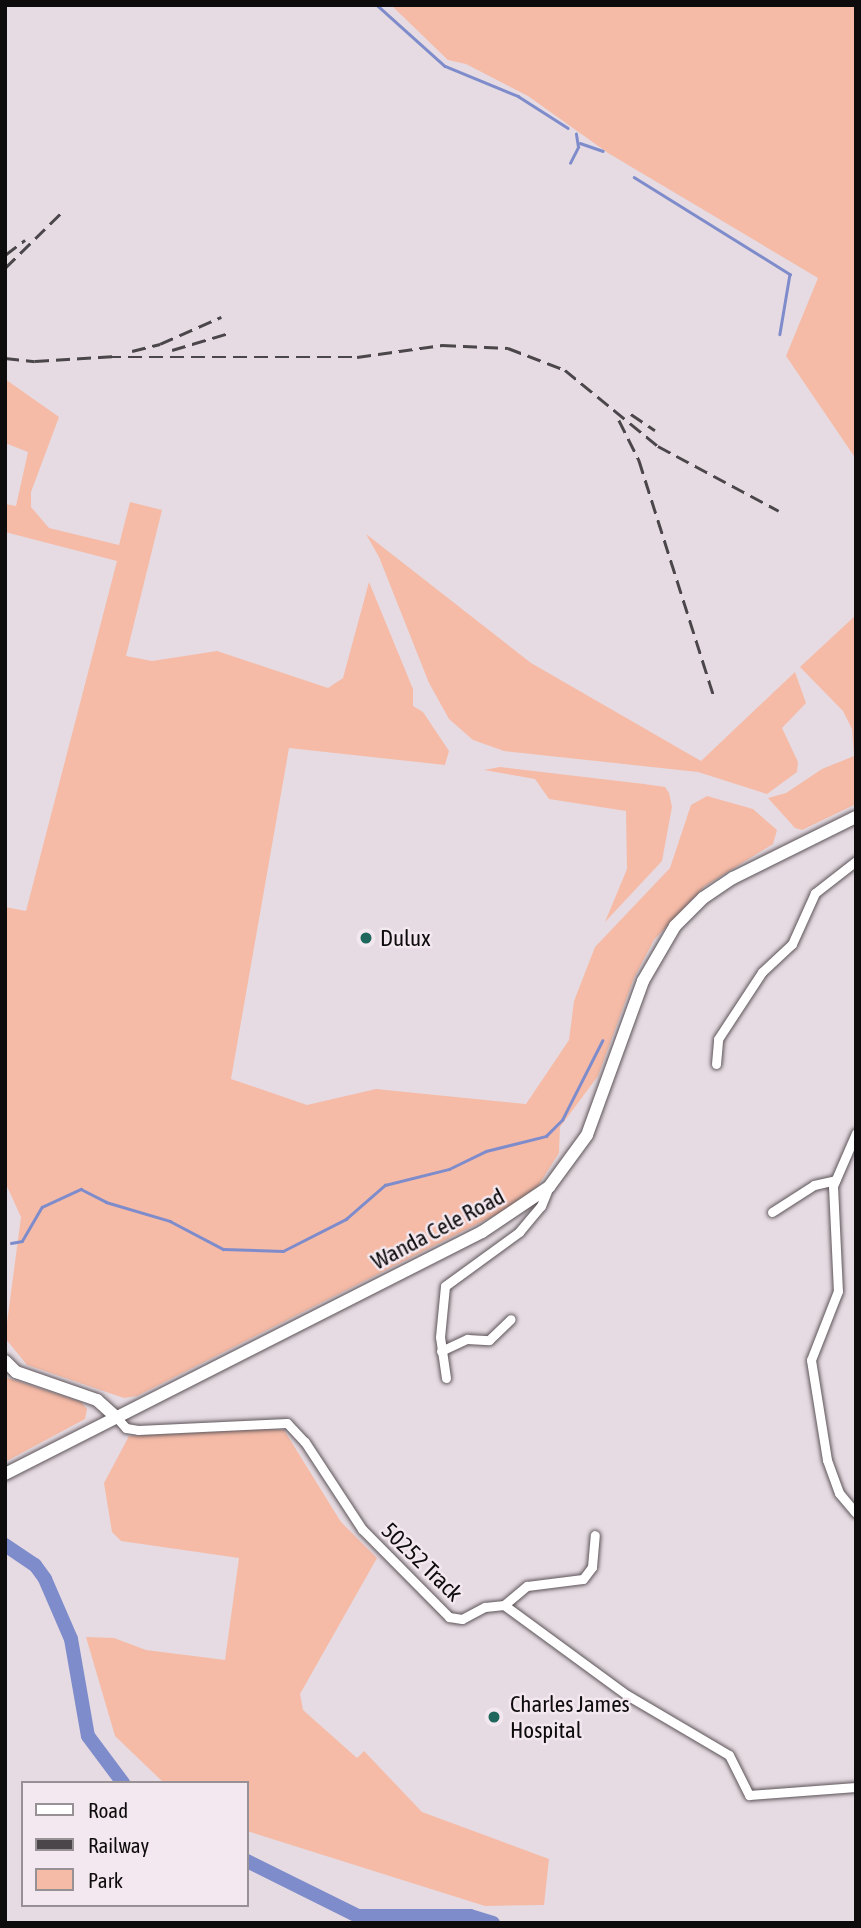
<!DOCTYPE html>
<html>
<head>
<meta charset="utf-8">
<style>
	body { margin:0 }
	#map { position:relative; width:861px; height:1928px; overflow:hidden; background:#e6dbe2; font-family:"Asap Condensed",sans-serif }
	div>[style] { position:absolute }
	.green>* { inset:0; background:#f5bba7 }
	.stream>* { height:2.5px; margin:-1.25px; padding:0 1.25px; transform-origin:1.25px; border-radius:1.25px; background:#7f8ccb }
	.river>* { height:14px; margin:-7px; padding:0 7px; transform-origin:7px; border-radius:7px; background:#7f8ccb }
	.roads { filter:drop-shadow(0 0 2px #5c5459) drop-shadow(0 0 2px #5c5459) }
	.street>* { height:9px; margin:-4.5px; padding:0 4.5px; transform-origin:4.5px; border-radius:4.5px; background:#fff }
	.secondary>* { height:12px; margin:-6px; padding:0 6px; transform-origin:6px; border-radius:6px; background:#fff }
	.rail>* { height:2.5px; margin-top:-1.25px; transform-origin:0; background:repeating-linear-gradient(90deg,#4b4649 0 14px,transparent 0 21px) }
	.dots>* { width:19px; height:19px; translate:-50% -50%; box-sizing:border-box; border:4px solid #f3e8ef; border-radius:50% }
	span { translate:-50% -50%; white-space:nowrap; text-align:center; line-height:1.15; -webkit-text-stroke:5px #f3e8ef; paint-order:stroke }
	.poi-label { font-size:23px; color:#0e0b0d }
	.left { translate:0 -50%; text-align:left }
	.street-label { font-size:23px; color:#0e0b0d }
	.frame { position:absolute; inset:0; border:7px solid #0e0b0d; pointer-events:none }
	.legend { position:absolute; left:21px; top:1781px; width:228px; height:126px; box-sizing:border-box; background:#f3e8ef; border:2px solid #979095; margin:0; padding:9px 12px; list-style:none; font-size:21px; color:#0e0b0d }
	.legend li { display:flex; align-items:center; gap:14px; height:35px }
	.legend b { width:35px; border:2px solid #979095 }
</style>
</head>
<body>
<div id="map">
	<div class="green">
		<i style="clip-path:polygon(391px 5px,856px 5px,856px 459px,786px 356px,818px 278px,608px 153px,528px 96px,466px 64px,448px 60px)"></i>
		<i style="clip-path:polygon(5px 379px,59px 417px,31px 492px,31px 507px,49px 528px,119px 545px,130px 502px,162px 510px,126px 656px,152px 661px,217px 651px,328px 688px,343px 678px,369px 582px,413px 689px,413px 706px,423px 712px,449px 751px,445px 765px,289px 748px,231px 1079px,307px 1105px,376px 1089px,526px 1104px,569px 1040px,574px 1001px,595px 947px,670px 868px,691px 805px,707px 796px,753px 809px,777px 830px,773px 844px,705px 886px,654px 940px,634px 978px,598px 1076px,560px 1127px,559px 1153px,538px 1186px,503px 1211px,137px 1396px,124px 1398px,27px 1365px,5px 1338px,21px 1217px,5px 1182px,5px 907px,26px 911px,117px 561px,5px 532px,5px 504px,16px 506px,28px 452px,5px 443px)"></i>
		<i style="clip-path:polygon(366px 534px,531px 663px,701px 761px,795px 672px,806px 703px,782px 728px,798px 762px,797px 772px,767px 794px,698px 772px,504px 751px,473px 740px,449px 719px,429px 683px,379px 557px)"></i>
		<i style="clip-path:polygon(856px 615px,856px 804px,802px 830px,795px 828px,768px 798px,786px 793px,822px 769px,854px 756px,852px 729px,843px 711px,800px 667px)"></i>
		<i style="clip-path:polygon(500px 767px,644px 784px,665px 787px,669px 793px,672px 807px,662px 861px,605px 922px,627px 869px,626px 811px,549px 799px,535px 779px,484px 770px)"></i>
		<i style="clip-path:polygon(5px 1377px,81px 1402px,87px 1409px,85px 1419px,5px 1462px)"></i>
		<i style="clip-path:polygon(264px 1429px,284px 1430px,341px 1522px,377px 1558px,300px 1694px,303px 1710px,357px 1758px,364px 1751px,422px 1812px,549px 1859px,544px 1905px,485px 1906px,247px 1831px,247px 1783px,164px 1783px,115px 1736px,86px 1637px,114px 1638px,146px 1650px,225px 1660px,239px 1558px,121px 1541px,112px 1532px,104px 1483px,129px 1436px)"></i>
	</div>
	<div class="stream">
		<i style="left:377px;top:5px;width:91px;rotate:41.9deg"></i>
		<i style="left:445px;top:66px;width:79px;rotate:22.3deg"></i>
		<i style="left:518px;top:96px;width:59px;rotate:32.6deg"></i>
		<i style="left:580px;top:143px;width:24px;rotate:19deg"></i>
		<i style="left:570px;top:163px;width:18px;rotate:-63deg"></i>
		<i style="left:578px;top:147px;width:13px;rotate:-99deg"></i>
		<i style="left:634px;top:177px;width:184px;rotate:31.9deg"></i>
		<i style="left:790px;top:274px;width:61px;rotate:99.5deg"></i>
		<i style="left:11px;top:1243px;width:11px;rotate:-10deg"></i>
		<i style="left:22px;top:1241px;width:39px;rotate:-60deg"></i>
		<i style="left:42px;top:1207px;width:43px;rotate:-24.8deg"></i>
		<i style="left:81px;top:1189px;width:28px;rotate:27deg"></i>
		<i style="left:106px;top:1202px;width:67px;rotate:16.5deg"></i>
		<i style="left:170px;top:1221px;width:60px;rotate:27.8deg"></i>
		<i style="left:223px;top:1249px;width:60px;rotate:1.9deg"></i>
		<i style="left:283px;top:1251px;width:71px;rotate:-26.9deg"></i>
		<i style="left:346px;top:1219px;width:52px;rotate:-41.1deg"></i>
		<i style="left:385px;top:1185px;width:66px;rotate:-14deg"></i>
		<i style="left:449px;top:1169px;width:41px;rotate:-25.9deg"></i>
		<i style="left:486px;top:1151px;width:62px;rotate:-14deg"></i>
		<i style="left:546px;top:1136px;width:23px;rotate:-45deg"></i>
		<i style="left:562px;top:1120px;width:89px;rotate:-63.1deg"></i>
	</div>
	<div class="river">
		<i style="left:5px;top:1545px;width:36px;rotate:34deg"></i>
		<i style="left:35px;top:1565px;width:17px;rotate:54deg"></i>
		<i style="left:45px;top:1579px;width:65px;rotate:66.6deg"></i>
		<i style="left:71px;top:1639px;width:98px;rotate:80.1deg"></i>
		<i style="left:88px;top:1736px;width:59px;rotate:53.3deg"></i>
		<i style="left:247px;top:1861px;width:124px;rotate:26.4deg"></i>
		<i style="left:358px;top:1916px;width:112px"></i>
		<i style="left:470px;top:1916px;width:24px;rotate:17deg"></i>
	</div>
	<div class="roads">
		<div class="street">
			<i style="left:716px;top:1064px;width:25px;rotate:-85deg"></i>
			<i style="left:718px;top:1039px;width:80px;rotate:-56.7deg"></i>
			<i style="left:762px;top:972px;width:41px;rotate:-43deg"></i>
			<i style="left:792px;top:944px;width:56px;rotate:-65.7deg"></i>
			<i style="left:815px;top:893px;width:52px;rotate:-38deg"></i>
			<i style="left:856px;top:1133px;width:58px;rotate:113.5deg"></i>
			<i style="left:833px;top:1186px;width:105px;rotate:87.3deg"></i>
			<i style="left:838px;top:1291px;width:74px;rotate:111.4deg"></i>
			<i style="left:811px;top:1360px;width:101px;rotate:80.9deg"></i>
			<i style="left:827px;top:1460px;width:35px;rotate:70deg"></i>
			<i style="left:839px;top:1493px;width:26px;rotate:50deg"></i>
			<i style="left:772px;top:1212px;width:50px;rotate:-32.7deg"></i>
			<i style="left:814px;top:1185px;width:22px;rotate:-13deg"></i>
			<i style="left:441px;top:1351px;width:29px;rotate:-25deg"></i>
			<i style="left:467px;top:1339px;width:22px;rotate:3deg"></i>
			<i style="left:489px;top:1340px;width:30px;rotate:-44deg"></i>
			<i style="left:446px;top:1378px;width:41px;rotate:-98.3deg"></i>
			<i style="left:440px;top:1337px;width:51px;rotate:-84.4deg"></i>
			<i style="left:445px;top:1286px;width:92px;rotate:-36.1deg"></i>
			<i style="left:519px;top:1232px;width:34px;rotate:-50deg"></i>
			<i style="left:541px;top:1206px;width:18px;rotate:-68deg"></i>
			<i style="left:117px;top:1418px;width:13px;rotate:48deg"></i>
			<i style="left:126px;top:1428px;width:12px;rotate:9deg"></i>
			<i style="left:138px;top:1430px;width:149px;rotate:-2.7deg"></i>
			<i style="left:287px;top:1423px;width:26px;rotate:47deg"></i>
			<i style="left:305px;top:1442px;width:104px;rotate:56.8deg"></i>
			<i style="left:362px;top:1529px;width:124px;rotate:45.3deg"></i>
			<i style="left:449px;top:1617px;width:13px;rotate:9deg"></i>
			<i style="left:462px;top:1619px;width:26px;rotate:-28deg"></i>
			<i style="left:485px;top:1607px;width:19px;rotate:-6deg"></i>
			<i style="left:504px;top:1605px;width:152px;rotate:36.2deg"></i>
			<i style="left:627px;top:1695px;width:118px;rotate:30.5deg"></i>
			<i style="left:729px;top:1755px;width:45px;rotate:63.4deg"></i>
			<i style="left:749px;top:1795px;width:107px;rotate:-4.3deg"></i>
			<i style="left:504px;top:1605px;width:30px;rotate:-40deg"></i>
			<i style="left:527px;top:1586px;width:56px;rotate:-7.1deg"></i>
			<i style="left:583px;top:1579px;width:15px;rotate:-53deg"></i>
			<i style="left:592px;top:1567px;width:32px;rotate:-85deg"></i>
		</div>
		<div class="secondary">
			<i style="left:5px;top:1361px;width:16px;rotate:45deg"></i>
			<i style="left:16px;top:1372px;width:86px;rotate:19.1deg"></i>
			<i style="left:97px;top:1400px;width:27px;rotate:42deg"></i>
			<i style="left:5px;top:1474px;width:535px;rotate:-26.9deg"></i>
			<i style="left:482px;top:1232px;width:81px;rotate:-33.9deg"></i>
			<i style="left:549px;top:1187px;width:64px;rotate:-53.8deg"></i>
			<i style="left:587px;top:1135px;width:164px;rotate:-70deg"></i>
			<i style="left:643px;top:981px;width:64px;rotate:-59.8deg"></i>
			<i style="left:675px;top:926px;width:40px;rotate:-45deg"></i>
			<i style="left:703px;top:898px;width:36px;rotate:-34deg"></i>
			<i style="left:733px;top:878px;width:137px;rotate:-26.4deg"></i>
		</div>
	</div>
	<div class="rail">
		<i style="left:5px;top:255px;width:25px;rotate:-37deg"></i>
		<i style="left:5px;top:268px;width:83px;rotate:-44.5deg"></i>
		<i style="left:172px;top:350px;width:59px;rotate:-16.6deg"></i>
		<i style="left:132px;top:351px;width:29px;rotate:-14deg"></i>
		<i style="left:160px;top:344px;width:67px;rotate:-23.9deg"></i>
		<i style="left:107px;top:357px;width:250px"></i>
		<i style="left:357px;top:357px;width:86px;rotate:-8deg"></i>
		<i style="left:442px;top:345px;width:66px;rotate:2.6deg"></i>
		<i style="left:508px;top:348px;width:61px;rotate:21.1deg"></i>
		<i style="left:565px;top:370px;width:120px;rotate:39.3deg"></i>
		<i style="left:658px;top:446px;width:137px;rotate:28.2deg"></i>
		<i style="left:5px;top:358px;width:30px;rotate:6deg"></i>
		<i style="left:35px;top:361px;width:81px;rotate:-3.5deg"></i>
		<i style="left:631px;top:414px;width:29px;rotate:34deg"></i>
		<i style="left:619px;top:420px;width:45px;rotate:63.4deg"></i>
		<i style="left:639px;top:460px;width:249px;rotate:72.4deg"></i>
	</div>
	<div class="dots">
		<i style="left:366px;top:938px;background:#1f675c"></i>
		<i style="left:494px;top:1717px;background:#1f675c"></i>
	</div>
	<div class="poi-label">
		<span class="left" style="left:380px;top:938px">Dulux</span>
		<span class="left" style="left:510px;top:1717px">Charles James<br>Hospital</span>
	</div>
	<div class="street-label">
		<span style="left:438px;top:1229px;rotate:-28deg">Wanda Cele Road</span>
		<span style="left:422px;top:1562px;rotate:44deg">50252 Track</span>
	</div>
	<div class="frame"></div>
	<ul class="legend">
	<li><b style="height:9px;background:#fff"></b>Road</li>
	<li><b style="height:9px;background:#4b4649"></b>Railway</li>
	<li><b style="height:19px;background:#f5bba7"></b>Park</li>
	</ul>
</div>
</body>
</html>
